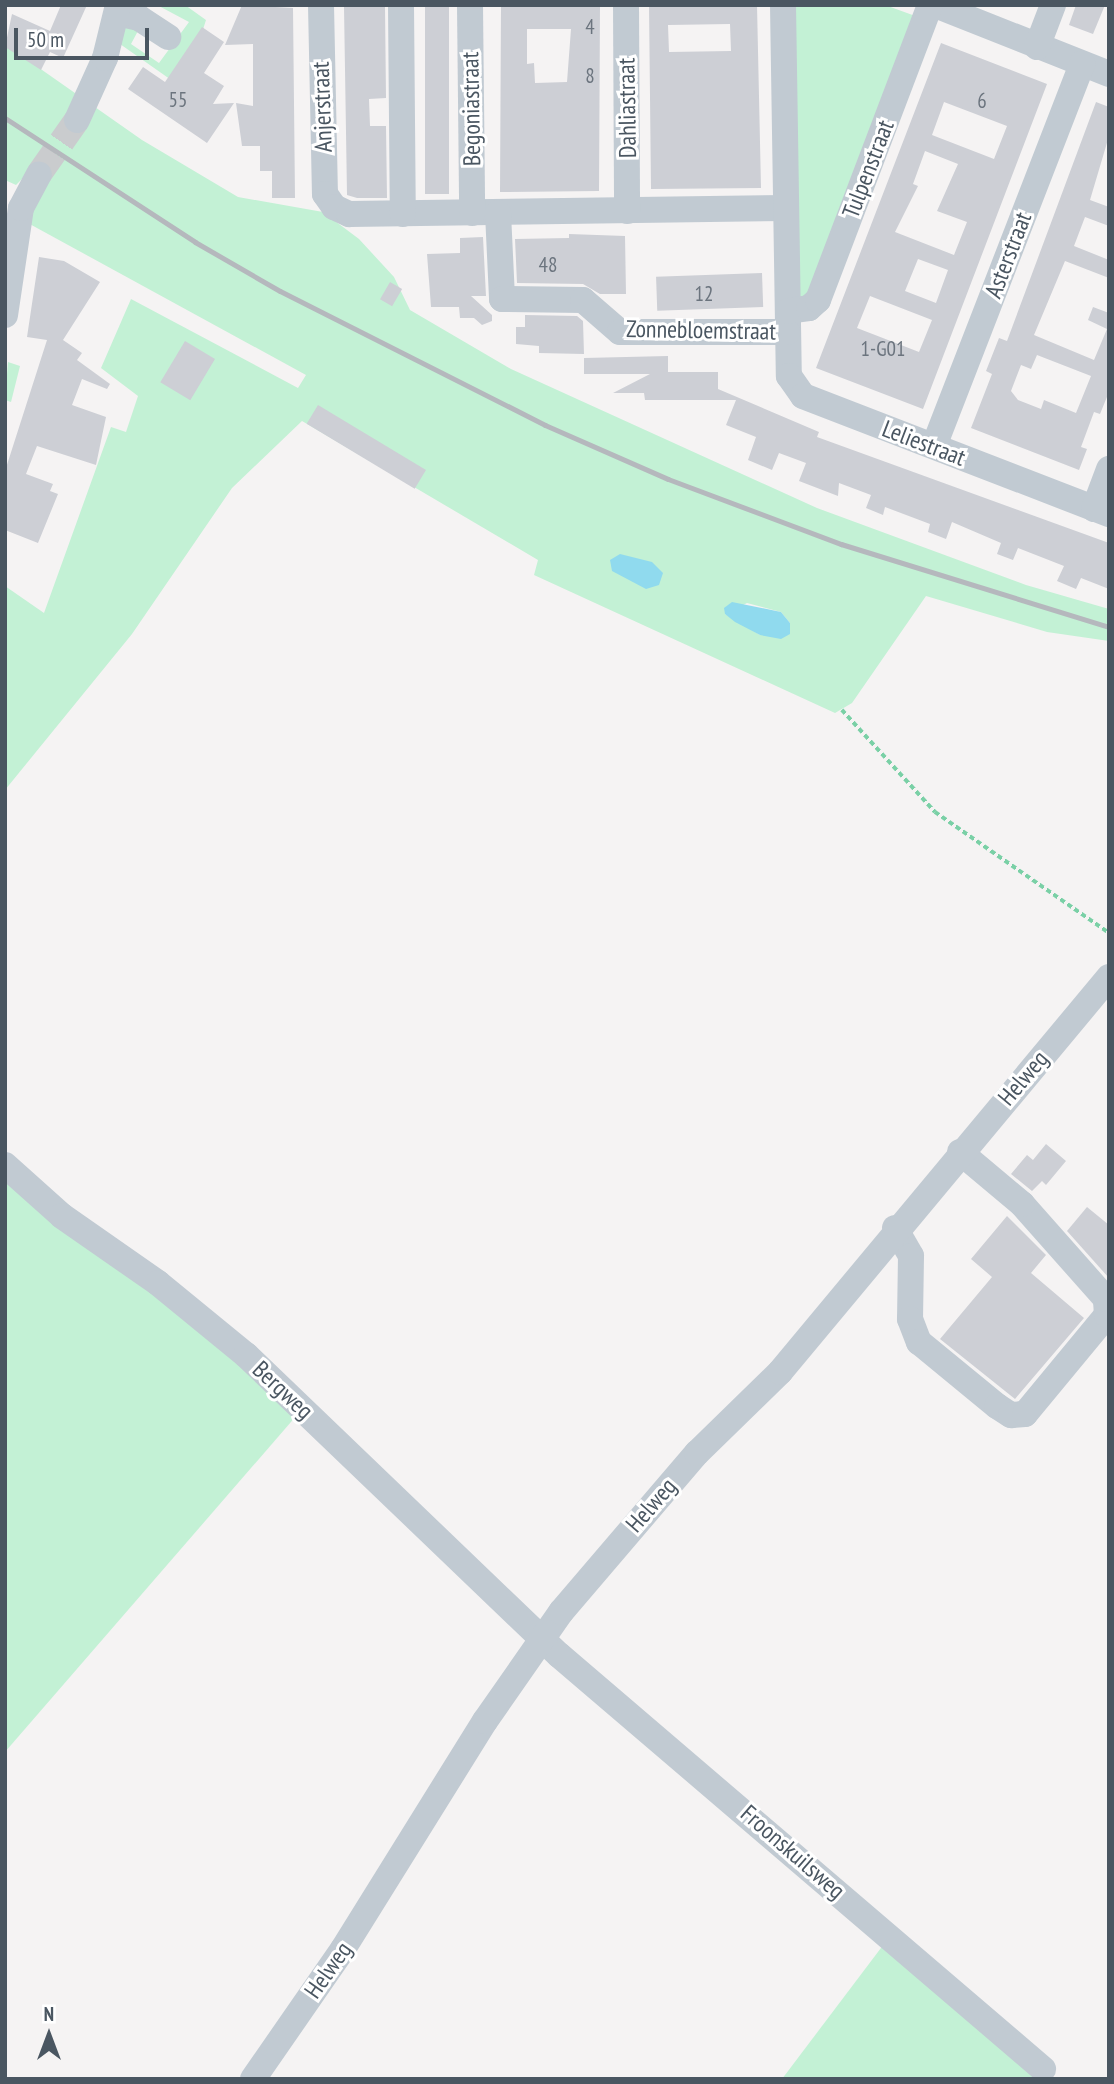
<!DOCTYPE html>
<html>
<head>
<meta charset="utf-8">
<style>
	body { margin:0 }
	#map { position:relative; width:1114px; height:2084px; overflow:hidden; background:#f5f3f3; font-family:"PT Sans Narrow",sans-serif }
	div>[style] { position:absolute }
	.green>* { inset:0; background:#c3f1d5 }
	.water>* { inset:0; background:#90daee }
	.building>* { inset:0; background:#cdcfd5; transform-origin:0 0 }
	.minor-tunnel>* { height:26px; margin-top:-13px; transform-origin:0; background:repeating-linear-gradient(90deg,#caccce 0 26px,transparent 0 39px) }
	.path>* { height:3.5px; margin-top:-1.75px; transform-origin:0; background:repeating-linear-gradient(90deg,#7ad0a6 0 5px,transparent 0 8.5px) }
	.minor>* { height:26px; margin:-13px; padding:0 13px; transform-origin:13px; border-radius:13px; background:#c1cad2 }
	.rail>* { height:5px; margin:-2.5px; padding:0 2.5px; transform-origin:2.5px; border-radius:2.5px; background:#b5b8bd }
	span { translate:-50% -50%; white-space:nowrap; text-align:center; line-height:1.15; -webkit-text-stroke:6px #fff; paint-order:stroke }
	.number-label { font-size:21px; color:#6b747e }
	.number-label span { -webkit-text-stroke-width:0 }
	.street-label { font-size:24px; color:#4a5661 }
	.frame { position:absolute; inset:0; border:7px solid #4a5661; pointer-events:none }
	.north { position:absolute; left:14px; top:2000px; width:70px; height:70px; -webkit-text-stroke:5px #fff; paint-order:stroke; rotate:0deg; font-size:19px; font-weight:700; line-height:28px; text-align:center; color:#4a5661 }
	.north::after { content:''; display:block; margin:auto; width:24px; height:32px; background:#4a5661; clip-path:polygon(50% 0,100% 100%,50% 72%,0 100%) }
	.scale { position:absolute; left:14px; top:28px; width:135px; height:32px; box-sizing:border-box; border:4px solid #4a5661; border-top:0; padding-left:9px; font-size:21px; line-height:24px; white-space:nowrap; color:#4a5661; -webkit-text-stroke:5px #fff; paint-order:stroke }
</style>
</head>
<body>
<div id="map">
	<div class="green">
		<i style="clip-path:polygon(157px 5px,185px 5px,206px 20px,184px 89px,120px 44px,124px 23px,139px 29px,131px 44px,159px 63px,189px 22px)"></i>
		<i style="clip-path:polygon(791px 5px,885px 5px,918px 17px,817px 289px,800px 304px)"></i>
		<i style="clip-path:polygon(evenodd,5px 44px,142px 140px,238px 197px,323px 212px,359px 239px,394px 277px,410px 310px,511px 369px,817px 508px,1026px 585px,1109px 609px,1109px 641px,1047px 632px,926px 596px,852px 703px,835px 713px,534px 575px,538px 560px,302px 421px,232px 488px,132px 634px,5px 790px,5px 586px,44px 613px,111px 427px,126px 432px,138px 396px,101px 368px,131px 299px,298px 388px,306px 375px,26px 222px,24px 177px,16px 185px,5px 180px,5px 44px,747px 603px,781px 612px,790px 623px,790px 634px,760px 635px,725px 614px,747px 603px)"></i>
		<i style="clip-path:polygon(8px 362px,20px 366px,11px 402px,5px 400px)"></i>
		<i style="clip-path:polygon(5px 1176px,145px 1283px,297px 1415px,5px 1752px)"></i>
		<i style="clip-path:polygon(887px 1940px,1046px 2079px,782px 2079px)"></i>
	</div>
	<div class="water">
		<i style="clip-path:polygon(620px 554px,652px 562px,663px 573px,659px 585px,646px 589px,612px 571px,610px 560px)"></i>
		<i style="clip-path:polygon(732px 602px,781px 612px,790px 623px,790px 634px,781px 639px,760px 635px,735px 622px,725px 614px,724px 608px)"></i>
	</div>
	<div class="building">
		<i style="clip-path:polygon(61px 5px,87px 5px,63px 58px,50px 52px,41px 70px,5px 47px,12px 14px,50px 31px)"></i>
		<i style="clip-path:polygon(242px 5px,293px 8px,295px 198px,272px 198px,272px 171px,260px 171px,260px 146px,242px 146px,236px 103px,253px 106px,253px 44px,225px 45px)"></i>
		<i style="left:425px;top:5px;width:24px;height:189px"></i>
		<i style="clip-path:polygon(evenodd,501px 5px,600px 5px,599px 191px,500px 192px,501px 5px,527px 29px,571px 29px,567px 82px,535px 83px,534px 63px,527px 64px,527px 29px)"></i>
		<i style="clip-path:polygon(evenodd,649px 5px,757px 5px,761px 188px,651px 189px,649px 5px,730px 24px,731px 51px,669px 52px,668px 25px,730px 24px)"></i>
		<i style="clip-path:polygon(1076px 5px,1105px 5px,1093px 34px,1069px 25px)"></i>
		<i style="clip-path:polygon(385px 6px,386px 98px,369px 99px,370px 126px,386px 126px,387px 198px,357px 198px,347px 195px,344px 7px)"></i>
		<i style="clip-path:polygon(202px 27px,224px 42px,204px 73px,224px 86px,213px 104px,234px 103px,207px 143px,128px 89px,143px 67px,165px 82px)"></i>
		<i style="clip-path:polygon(evenodd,941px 43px,1047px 84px,923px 409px,816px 368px,941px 43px,944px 102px,1007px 126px,994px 159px,932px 135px,944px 102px,941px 43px,925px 151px,958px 164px,937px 211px,967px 222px,954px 255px,895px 232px,918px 186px,913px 184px,925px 151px,941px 43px,918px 259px,948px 270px,936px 303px,905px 291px,918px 259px,941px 43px,870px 296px,932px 320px,919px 352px,857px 328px,870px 296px)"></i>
		<i style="clip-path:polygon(evenodd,1096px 102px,1109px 107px,1109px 136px,1090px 200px,1109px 207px,1109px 226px,1085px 217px,1074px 246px,1109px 260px,1109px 278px,1065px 261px,1034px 335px,1094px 360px,1107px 329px,1088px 320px,1093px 307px,1109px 313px,1109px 392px,1100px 414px,1094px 412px,1081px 447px,1087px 449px,1079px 470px,971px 428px,992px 374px,986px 371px,999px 338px,1007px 341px,1096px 102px,1037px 355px,1091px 376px,1076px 413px,1044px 400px,1041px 409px,1018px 400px,1011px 391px,1021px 365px,1031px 369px,1037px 355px)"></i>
		<i style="clip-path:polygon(569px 234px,625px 236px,626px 294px,600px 294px,583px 284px,517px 283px,515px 239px,569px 238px)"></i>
		<i style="clip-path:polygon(483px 237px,486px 296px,471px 296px,492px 315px,492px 321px,482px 325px,474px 318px,460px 318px,459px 307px,431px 307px,427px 254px,460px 253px,460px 238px)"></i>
		<i style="clip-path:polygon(39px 257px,64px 261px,100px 282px,63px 340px,82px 353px,77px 360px,110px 384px,107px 389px,82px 379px,72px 405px,106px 417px,96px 465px,37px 446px,26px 474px,53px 484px,50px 491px,58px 494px,38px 543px,5px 530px,5px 471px,47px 340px,27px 337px)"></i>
		<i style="left:762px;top:273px;width:34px;height:106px;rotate:88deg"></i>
		<i style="left:390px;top:282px;width:14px;height:20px;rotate:30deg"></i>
		<i style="clip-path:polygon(525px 315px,577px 316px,583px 321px,584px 354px,539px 353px,539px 346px,516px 344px,516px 327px,525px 327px)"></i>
		<i style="left:185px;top:341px;width:35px;height:48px;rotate:31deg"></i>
		<i style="clip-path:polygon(668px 356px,668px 372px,718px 372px,718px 389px,819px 432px,817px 437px,1109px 543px,1109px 589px,1081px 578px,1076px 589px,1057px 581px,1064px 566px,1018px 548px,1013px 560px,997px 554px,1001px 543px,952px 522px,946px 539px,928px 532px,930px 524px,885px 507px,883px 515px,866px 508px,871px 495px,839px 483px,838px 496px,799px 481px,806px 463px,779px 453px,772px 470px,748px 460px,756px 437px,726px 425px,736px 400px,645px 400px,644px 393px,613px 393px,650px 374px,584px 374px,584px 358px)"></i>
		<i style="left:318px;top:405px;width:126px;height:22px;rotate:31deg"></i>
		<i style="clip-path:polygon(1046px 1144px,1066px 1161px,1046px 1185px,1042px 1181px,1032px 1191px,1011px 1174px,1027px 1155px,1033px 1160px)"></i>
		<i style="clip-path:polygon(1087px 1207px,1109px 1225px,1109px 1278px,1067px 1231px)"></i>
		<i style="clip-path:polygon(1007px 1216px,1046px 1255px,1031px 1273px,1084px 1318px,1015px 1399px,940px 1339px,992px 1277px,971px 1259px)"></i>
	</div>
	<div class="minor-tunnel">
		<i style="left:39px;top:174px;width:66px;rotate:-54.9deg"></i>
	</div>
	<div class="path">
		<i style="left:842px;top:710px;width:138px;rotate:47.6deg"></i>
		<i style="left:935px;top:812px;width:212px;rotate:34.8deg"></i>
	</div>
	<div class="minor">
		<i style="left:321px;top:5px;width:189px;rotate:88.8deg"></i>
		<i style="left:325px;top:194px;width:16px;rotate:55deg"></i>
		<i style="left:334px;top:207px;width:17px;rotate:25deg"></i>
		<i style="left:349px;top:214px;width:437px;rotate:-0.8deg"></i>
		<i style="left:401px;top:5px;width:209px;rotate:89.5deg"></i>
		<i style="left:470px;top:5px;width:208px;rotate:89.4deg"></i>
		<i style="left:626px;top:5px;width:206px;rotate:89.7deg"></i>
		<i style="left:783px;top:5px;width:371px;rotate:89.1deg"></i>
		<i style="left:789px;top:376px;width:24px;rotate:55deg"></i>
		<i style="left:803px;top:396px;width:328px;rotate:21.1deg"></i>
		<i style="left:935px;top:5px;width:187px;rotate:21.6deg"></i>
		<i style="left:117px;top:13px;width:23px;rotate:13deg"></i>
		<i style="left:139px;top:18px;width:35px;rotate:33deg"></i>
		<i style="left:1037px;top:47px;width:45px;rotate:-69.1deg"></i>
		<i style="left:77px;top:120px;width:68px;rotate:-65.7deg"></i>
		<i style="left:105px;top:58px;width:55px;rotate:-76.2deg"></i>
		<i style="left:498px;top:213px;width:86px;rotate:87.3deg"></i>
		<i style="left:502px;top:299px;width:81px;rotate:0.7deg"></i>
		<i style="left:583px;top:300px;width:49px;rotate:40.9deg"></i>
		<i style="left:620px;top:332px;width:167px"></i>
		<i style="left:788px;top:311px;width:21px;rotate:-8deg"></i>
		<i style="left:809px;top:308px;width:12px;rotate:-42deg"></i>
		<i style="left:818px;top:300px;width:316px;rotate:-69.2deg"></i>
		<i style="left:5px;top:315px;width:108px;rotate:-81.5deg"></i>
		<i style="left:21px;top:208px;width:38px;rotate:-62deg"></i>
		<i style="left:934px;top:446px;width:410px;rotate:-68.8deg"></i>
		<i style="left:1094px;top:509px;width:43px;rotate:-69.4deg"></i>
		<i style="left:5px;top:1165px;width:76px;rotate:41.8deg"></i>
		<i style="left:62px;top:1216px;width:117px;rotate:34.9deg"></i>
		<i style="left:158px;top:1283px;width:114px;rotate:39.3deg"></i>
		<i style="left:246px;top:1355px;width:434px;rotate:43.8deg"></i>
		<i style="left:559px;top:1655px;width:637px;rotate:40.54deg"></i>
		<i style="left:895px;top:1228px;width:32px;rotate:60deg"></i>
		<i style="left:911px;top:1256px;width:63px;rotate:90.9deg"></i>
		<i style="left:910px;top:1319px;width:25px;rotate:69deg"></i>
		<i style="left:919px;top:1342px;width:101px;rotate:39.4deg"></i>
		<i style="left:997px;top:1406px;width:17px;rotate:33deg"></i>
		<i style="left:1011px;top:1415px;width:14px;rotate:-4deg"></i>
		<i style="left:1025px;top:1414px;width:129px;rotate:-50.4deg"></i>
		<i style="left:1107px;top:1315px;width:16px;rotate:-94deg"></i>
		<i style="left:1106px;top:1299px;width:127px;rotate:-131.5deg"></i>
		<i style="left:1022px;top:1204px;width:81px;rotate:-140deg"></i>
		<i style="left:253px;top:2079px;width:158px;rotate:-55.3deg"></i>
		<i style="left:343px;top:1949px;width:269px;rotate:-58.1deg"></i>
		<i style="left:485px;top:1721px;width:133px;rotate:-55.1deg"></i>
		<i style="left:561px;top:1612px;width:209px;rotate:-49.5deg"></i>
		<i style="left:697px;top:1453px;width:116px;rotate:-44.3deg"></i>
		<i style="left:780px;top:1372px;width:514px;rotate:-50.21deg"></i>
	</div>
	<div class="rail">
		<i style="left:5px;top:118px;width:227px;rotate:33.1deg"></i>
		<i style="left:195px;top:242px;width:98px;rotate:30deg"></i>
		<i style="left:280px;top:291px;width:297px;rotate:26.8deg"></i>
		<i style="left:545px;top:425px;width:134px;rotate:23.7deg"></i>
		<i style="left:668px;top:479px;width:185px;rotate:20.6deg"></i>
		<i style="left:841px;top:544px;width:281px;rotate:17.2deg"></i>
	</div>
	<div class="number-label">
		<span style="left:590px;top:27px">4</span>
		<span style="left:590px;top:76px">8</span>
		<span style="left:178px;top:100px">55</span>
		<span style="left:982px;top:101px">6</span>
		<span style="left:548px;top:265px">48</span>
		<span style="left:704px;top:294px">12</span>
		<span style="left:883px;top:349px">1-G01</span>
	</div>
	<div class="street-label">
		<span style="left:322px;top:107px;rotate:-92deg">Anjerstraat</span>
		<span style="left:627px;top:108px;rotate:-91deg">Dahliastraat</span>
		<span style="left:471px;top:109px;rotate:-91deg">Begoniastraat</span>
		<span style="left:868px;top:169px;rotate:-69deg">Tulpenstraat</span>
		<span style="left:1008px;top:255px;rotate:-69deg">Asterstraat</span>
		<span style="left:701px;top:330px;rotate:1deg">Zonnebloemstraat</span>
		<span style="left:924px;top:443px;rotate:21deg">Leliestraat</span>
		<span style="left:1023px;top:1078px;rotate:-50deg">Helweg</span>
		<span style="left:283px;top:1390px;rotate:43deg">Bergweg</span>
		<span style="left:651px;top:1505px;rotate:-49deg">Helweg</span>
		<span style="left:793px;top:1852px;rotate:41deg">Froonskuilsweg</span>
		<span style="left:328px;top:1970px;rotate:-55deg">Helweg</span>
	</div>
	<div class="frame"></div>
	<div class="north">N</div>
	<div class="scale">50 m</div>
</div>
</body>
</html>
